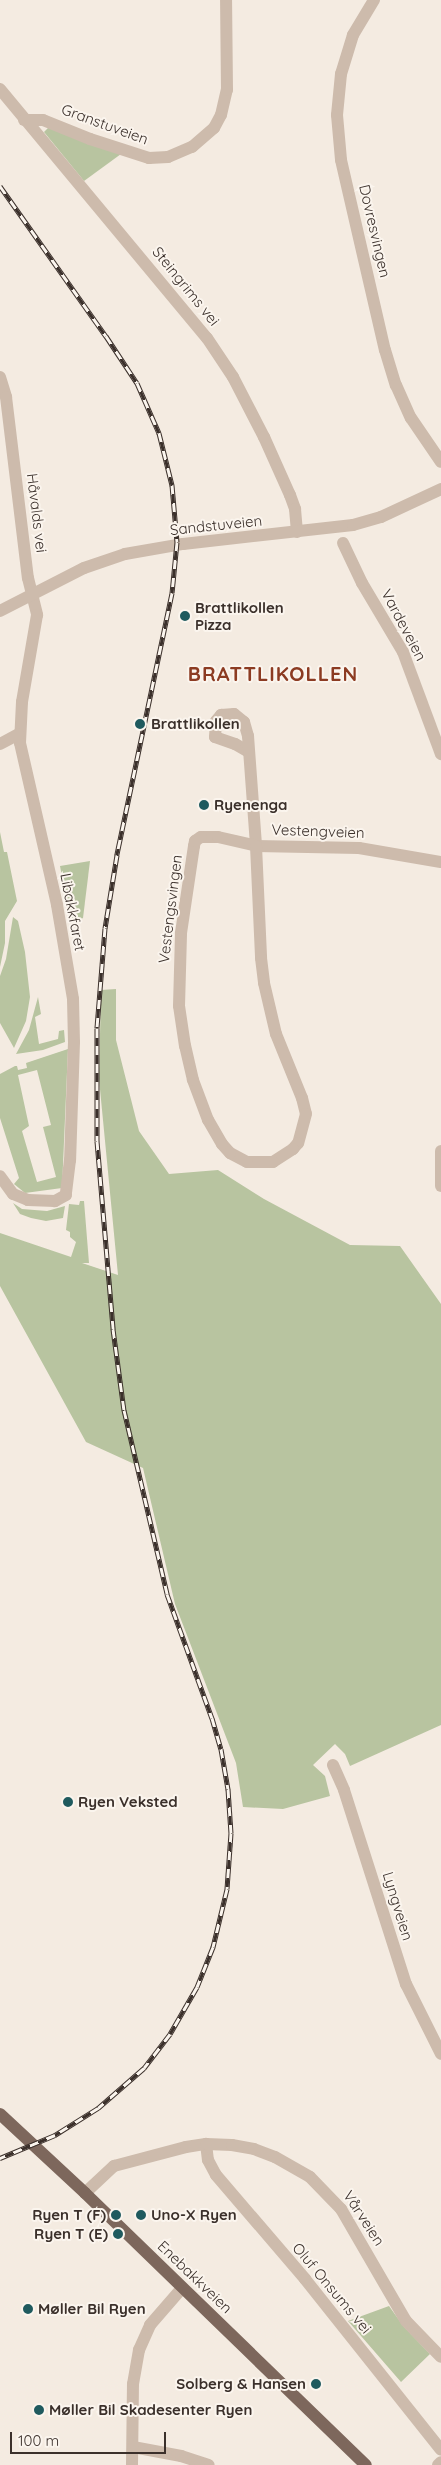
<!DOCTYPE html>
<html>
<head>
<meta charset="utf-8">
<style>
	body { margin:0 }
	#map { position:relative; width:441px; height:2465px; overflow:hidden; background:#f4ebe1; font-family:Quicksand,sans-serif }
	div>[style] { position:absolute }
	.green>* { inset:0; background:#b8c4a0 }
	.minor>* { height:12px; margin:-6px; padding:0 6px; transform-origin:6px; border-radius:6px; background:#cdbbac }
	.major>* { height:12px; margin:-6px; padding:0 6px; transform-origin:6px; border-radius:6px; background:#7d675c }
	.rail>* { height:5px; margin-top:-2.5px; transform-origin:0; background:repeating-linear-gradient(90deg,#fbf5ee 0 9px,#3b302b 0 18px); box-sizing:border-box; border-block:1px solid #3b302b }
	.dots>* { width:14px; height:14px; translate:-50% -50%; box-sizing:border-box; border:2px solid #fbf5ee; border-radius:50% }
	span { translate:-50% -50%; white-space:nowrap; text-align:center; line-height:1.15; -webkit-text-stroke:4px #fbf5ee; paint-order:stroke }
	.street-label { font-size:15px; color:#3b302b }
	.poi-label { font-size:15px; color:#3b302b; font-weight:700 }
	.left { translate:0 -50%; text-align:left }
	.right { translate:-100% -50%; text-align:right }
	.district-label { font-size:20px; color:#8c3b22; font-weight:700; letter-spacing:1px }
	.scale { position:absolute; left:10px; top:2432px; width:156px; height:22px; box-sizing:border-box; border:2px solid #3b302b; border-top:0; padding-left:6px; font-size:15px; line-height:18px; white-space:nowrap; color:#3b302b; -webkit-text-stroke:4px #fbf5ee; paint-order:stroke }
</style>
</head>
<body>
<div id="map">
	<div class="green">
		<i style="clip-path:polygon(49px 127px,121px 154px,84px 181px,44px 132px)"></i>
		<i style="clip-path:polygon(0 832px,4px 852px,7px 852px,17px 901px,5px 921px,5px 943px,0 967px)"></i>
		<i style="clip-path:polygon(90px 861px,83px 918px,71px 924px,60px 866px)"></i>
		<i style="clip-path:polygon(13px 917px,18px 921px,25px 952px,30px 997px,26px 1021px,14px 1048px,0 1023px,0 976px,6px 959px)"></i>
		<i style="clip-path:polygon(116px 989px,116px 1040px,139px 1131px,169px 1174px,218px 1170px,264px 1199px,350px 1245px,400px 1246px,441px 1304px,441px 1725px,350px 1766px,345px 1754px,335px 1744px,313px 1765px,325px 1776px,330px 1796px,283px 1809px,243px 1807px,236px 1763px,175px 1604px,143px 1468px,86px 1442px,0 1286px,0 1233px,71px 1257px,76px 1242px,70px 1237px,70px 1232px,66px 1230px,69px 1204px,79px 1205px,80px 1201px,84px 1201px,89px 1263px,82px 1263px,118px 1275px,99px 1079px,101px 990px)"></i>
		<i style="clip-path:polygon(38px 997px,41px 1014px,35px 1017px,39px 1044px,58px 1039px,59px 1031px,64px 1030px,65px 1042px,43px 1050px,16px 1054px,29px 1030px)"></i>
		<i style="clip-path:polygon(evenodd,68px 1049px,62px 1188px,25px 1193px,14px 1184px,19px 1178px,0 1118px,0 1074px,15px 1066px,17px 1066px,18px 1070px,27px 1068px,26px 1063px,68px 1049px,37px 1070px,51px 1125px,43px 1127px,56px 1177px,37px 1182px,22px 1131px,29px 1126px,18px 1075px,37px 1070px)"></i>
		<i style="clip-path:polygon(13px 1203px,22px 1209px,47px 1211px,65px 1206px,63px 1218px,46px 1221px,31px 1218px,20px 1214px)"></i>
		<i style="clip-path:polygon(389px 2306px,404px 2327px,430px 2354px,401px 2382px,348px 2321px)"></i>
	</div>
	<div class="minor">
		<i style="left:374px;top:0;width:41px;rotate:121deg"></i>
		<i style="left:353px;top:35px;width:41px;rotate:107.1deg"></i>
		<i style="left:341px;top:74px;width:41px;rotate:95.6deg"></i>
		<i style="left:337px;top:115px;width:45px;rotate:84.9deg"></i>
		<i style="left:341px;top:160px;width:195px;rotate:77deg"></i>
		<i style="left:385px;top:350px;width:37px;rotate:73deg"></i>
		<i style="left:396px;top:385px;width:36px;rotate:66deg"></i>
		<i style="left:411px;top:418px;width:53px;rotate:55.7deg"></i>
		<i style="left:0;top:89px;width:324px;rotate:50.3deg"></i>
		<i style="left:207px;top:338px;width:47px;rotate:56.3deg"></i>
		<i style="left:233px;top:377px;width:68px;rotate:62.7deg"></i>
		<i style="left:264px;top:437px;width:64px;rotate:65.9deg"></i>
		<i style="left:290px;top:495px;width:15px;rotate:70deg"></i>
		<i style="left:295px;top:509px;width:23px;rotate:85deg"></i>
		<i style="left:24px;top:120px;width:19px"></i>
		<i style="left:43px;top:120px;width:51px;rotate:22deg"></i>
		<i style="left:90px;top:139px;width:62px;rotate:17.9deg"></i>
		<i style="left:149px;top:158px;width:19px;rotate:-3deg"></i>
		<i style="left:168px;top:157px;width:26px;rotate:-23deg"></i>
		<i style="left:192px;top:147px;width:29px;rotate:-41deg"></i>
		<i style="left:214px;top:128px;width:15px;rotate:-62deg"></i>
		<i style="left:221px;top:115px;width:26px;rotate:-77deg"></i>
		<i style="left:227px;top:90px;width:90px;rotate:-90.6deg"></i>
		<i style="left:0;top:377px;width:21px;rotate:73deg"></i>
		<i style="left:6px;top:397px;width:182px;rotate:83.1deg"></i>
		<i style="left:28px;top:578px;width:38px;rotate:76deg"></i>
		<i style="left:37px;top:615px;width:88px;rotate:99.8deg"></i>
		<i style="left:22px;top:702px;width:41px;rotate:92.8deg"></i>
		<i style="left:20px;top:743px;width:166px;rotate:77.1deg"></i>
		<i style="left:57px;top:905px;width:95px;rotate:80.3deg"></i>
		<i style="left:73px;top:999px;width:43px;rotate:88.7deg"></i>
		<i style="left:74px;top:1042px;width:118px;rotate:91.9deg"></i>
		<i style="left:70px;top:1160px;width:35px;rotate:97deg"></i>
		<i style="left:66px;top:1195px;width:13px;rotate:151deg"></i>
		<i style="left:55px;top:1201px;width:27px;rotate:-178deg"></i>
		<i style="left:28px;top:1200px;width:16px;rotate:-158deg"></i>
		<i style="left:13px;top:1194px;width:22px;rotate:-126deg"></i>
		<i style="left:343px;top:543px;width:44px;rotate:64.6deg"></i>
		<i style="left:362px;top:583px;width:80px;rotate:59.3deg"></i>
		<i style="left:403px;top:652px;width:109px;rotate:69.6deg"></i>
		<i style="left:0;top:611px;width:94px;rotate:-27.1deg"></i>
		<i style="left:84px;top:568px;width:43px;rotate:-18.9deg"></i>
		<i style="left:125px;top:554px;width:59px;rotate:-9.8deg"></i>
		<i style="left:183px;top:544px;width:171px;rotate:-6.4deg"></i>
		<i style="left:353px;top:525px;width:29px;rotate:-16deg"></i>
		<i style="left:381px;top:517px;width:66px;rotate:-25deg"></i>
		<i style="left:0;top:744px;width:21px;rotate:-28deg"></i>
		<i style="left:249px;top:752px;width:16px;rotate:-150deg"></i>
		<i style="left:235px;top:744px;width:21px;rotate:-161deg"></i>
		<i style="left:215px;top:737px;width:16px;rotate:-86deg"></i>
		<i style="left:216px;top:721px;width:8px;rotate:-50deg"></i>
		<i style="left:221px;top:715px;width:13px;rotate:-4deg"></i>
		<i style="left:234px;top:714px;width:13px;rotate:39deg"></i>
		<i style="left:244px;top:722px;width:15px;rotate:74deg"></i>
		<i style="left:248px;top:736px;width:110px;rotate:85.8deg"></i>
		<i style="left:256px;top:846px;width:103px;rotate:1.1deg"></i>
		<i style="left:359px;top:848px;width:83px;rotate:9.7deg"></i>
		<i style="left:201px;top:837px;width:17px"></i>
		<i style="left:218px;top:837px;width:39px;rotate:13deg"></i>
		<i style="left:256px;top:846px;width:112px;rotate:87.4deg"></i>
		<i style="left:261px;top:958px;width:25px;rotate:83deg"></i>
		<i style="left:264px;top:983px;width:52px;rotate:76.8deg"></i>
		<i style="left:276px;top:1034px;width:69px;rotate:67.9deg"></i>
		<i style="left:302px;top:1098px;width:16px;rotate:76deg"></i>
		<i style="left:306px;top:1114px;width:30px;rotate:105deg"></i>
		<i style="left:298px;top:1143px;width:8px;rotate:130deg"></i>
		<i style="left:293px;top:1149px;width:24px;rotate:147deg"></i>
		<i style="left:273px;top:1162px;width:26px;rotate:180deg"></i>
		<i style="left:247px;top:1162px;width:19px;rotate:-152deg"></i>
		<i style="left:230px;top:1153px;width:12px;rotate:-132deg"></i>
		<i style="left:222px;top:1144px;width:28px;rotate:-120deg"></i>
		<i style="left:208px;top:1120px;width:43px;rotate:-110.6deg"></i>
		<i style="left:193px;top:1080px;width:35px;rotate:-103deg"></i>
		<i style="left:185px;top:1046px;width:40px;rotate:-98.5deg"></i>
		<i style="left:179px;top:1006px;width:73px;rotate:-88.4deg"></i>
		<i style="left:181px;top:933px;width:88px;rotate:-81.5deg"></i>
		<i style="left:194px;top:846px;width:5px;rotate:-79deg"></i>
		<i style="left:195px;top:841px;width:7px;rotate:-34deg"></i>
		<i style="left:441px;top:1151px;width:35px;rotate:90deg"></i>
		<i style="left:333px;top:1765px;width:27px;rotate:66deg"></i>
		<i style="left:344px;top:1790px;width:204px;rotate:72.3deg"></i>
		<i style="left:406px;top:1984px;width:78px;rotate:63.4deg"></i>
		<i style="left:206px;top:2144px;width:16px;rotate:83deg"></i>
		<i style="left:208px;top:2160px;width:17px;rotate:62deg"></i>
		<i style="left:216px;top:2175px;width:137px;rotate:49.4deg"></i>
		<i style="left:305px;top:2279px;width:218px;rotate:51.5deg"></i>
		<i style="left:85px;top:2193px;width:40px;rotate:-43deg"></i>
		<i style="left:114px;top:2166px;width:74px;rotate:-14.8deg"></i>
		<i style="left:186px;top:2147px;width:20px;rotate:-9deg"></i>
		<i style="left:206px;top:2144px;width:26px;rotate:2deg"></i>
		<i style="left:232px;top:2145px;width:22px;rotate:10deg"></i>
		<i style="left:254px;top:2149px;width:22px;rotate:21deg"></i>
		<i style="left:275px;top:2157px;width:40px;rotate:29.7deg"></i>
		<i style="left:310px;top:2177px;width:45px;rotate:45.9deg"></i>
		<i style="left:341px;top:2209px;width:129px;rotate:59.9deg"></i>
		<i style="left:406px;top:2321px;width:50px;rotate:45.8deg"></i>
		<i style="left:133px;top:2447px;width:49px;rotate:10.6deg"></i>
		<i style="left:181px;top:2456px;width:29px;rotate:18deg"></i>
		<i style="left:132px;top:2465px;width:81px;rotate:-89.3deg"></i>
		<i style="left:133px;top:2384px;width:35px;rotate:-80deg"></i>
		<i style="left:139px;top:2350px;width:27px;rotate:-66deg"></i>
		<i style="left:150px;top:2325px;width:49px;rotate:-49.1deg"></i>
		<i style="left:438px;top:2465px;width:4px;rotate:-45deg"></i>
	</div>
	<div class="major">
		<i style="left:0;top:2114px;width:116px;rotate:42.9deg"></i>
		<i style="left:85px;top:2193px;width:391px;rotate:44.1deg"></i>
	</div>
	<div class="rail">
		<i style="left:0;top:186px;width:184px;rotate:54.8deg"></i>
		<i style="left:106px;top:336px;width:56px;rotate:56.6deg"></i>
		<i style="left:137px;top:383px;width:55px;rotate:66.3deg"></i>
		<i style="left:159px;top:433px;width:54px;rotate:76deg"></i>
		<i style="left:172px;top:485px;width:57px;rotate:85deg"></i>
		<i style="left:177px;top:542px;width:51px;rotate:95.6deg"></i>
		<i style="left:172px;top:593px;width:268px;rotate:101.9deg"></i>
		<i style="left:117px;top:855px;width:74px;rotate:99.3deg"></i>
		<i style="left:105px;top:928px;width:100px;rotate:94.6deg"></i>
		<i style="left:97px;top:1028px;width:113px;rotate:90deg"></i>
		<i style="left:97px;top:1141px;width:189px;rotate:85.1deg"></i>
		<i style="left:113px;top:1329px;width:82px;rotate:82.3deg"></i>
		<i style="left:124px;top:1410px;width:189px;rotate:76.8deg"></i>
		<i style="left:167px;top:1594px;width:132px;rotate:70.1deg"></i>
		<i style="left:212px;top:1718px;width:32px;rotate:74deg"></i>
		<i style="left:221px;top:1749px;width:41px;rotate:80.1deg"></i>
		<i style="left:228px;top:1789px;width:44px;rotate:86.1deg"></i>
		<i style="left:231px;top:1833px;width:56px;rotate:94.1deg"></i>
		<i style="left:227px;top:1889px;width:60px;rotate:103.6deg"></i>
		<i style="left:213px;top:1947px;width:43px;rotate:111.8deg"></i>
		<i style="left:197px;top:1987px;width:54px;rotate:119.9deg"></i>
		<i style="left:170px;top:2034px;width:43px;rotate:127.4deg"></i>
		<i style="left:144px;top:2068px;width:61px;rotate:139deg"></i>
		<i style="left:98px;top:2108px;width:51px;rotate:147.9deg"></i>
		<i style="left:55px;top:2135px;width:60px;rotate:157.3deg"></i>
	</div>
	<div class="dots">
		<i style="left:185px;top:616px;background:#1f5a5e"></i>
		<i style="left:140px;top:724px;background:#1f5a5e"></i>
		<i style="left:204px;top:805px;background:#1f5a5e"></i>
		<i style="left:68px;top:1802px;background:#1f5a5e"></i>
		<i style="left:116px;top:2215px;background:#1f5a5e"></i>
		<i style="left:141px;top:2215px;background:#1f5a5e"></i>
		<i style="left:118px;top:2234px;background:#1f5a5e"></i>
		<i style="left:28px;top:2309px;background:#1f5a5e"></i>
		<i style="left:316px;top:2384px;background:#1f5a5e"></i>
		<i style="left:39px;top:2410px;background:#1f5a5e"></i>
	</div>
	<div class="street-label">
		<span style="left:105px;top:124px;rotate:20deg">Granstuveien</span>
		<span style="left:375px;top:231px;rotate:77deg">Dovresvingen</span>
		<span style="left:186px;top:286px;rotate:51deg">Steingrims vei</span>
		<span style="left:37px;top:513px;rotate:83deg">Håvalds vei</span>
		<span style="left:216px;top:525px;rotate:-6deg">Sandstuveien</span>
		<span style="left:404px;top:625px;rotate:62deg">Vardeveien</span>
		<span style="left:318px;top:831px;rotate:2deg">Vestengveien</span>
		<span style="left:170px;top:909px;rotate:-83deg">Vestengsvingen</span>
		<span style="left:73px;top:912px;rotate:79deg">Libakkfaret</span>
		<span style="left:398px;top:1906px;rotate:73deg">Lyngveien</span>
		<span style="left:364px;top:2218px;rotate:57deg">Vårveien</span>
		<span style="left:195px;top:2277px;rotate:44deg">Enebakkveien</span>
		<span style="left:332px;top:2288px;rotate:50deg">Oluf Onsums vei</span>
	</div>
	<div class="poi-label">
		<span class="left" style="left:195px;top:616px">Brattlikollen<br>Pizza</span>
		<span class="left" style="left:151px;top:724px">Brattlikollen</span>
		<span class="left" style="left:214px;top:805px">Ryenenga</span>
		<span class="left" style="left:78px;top:1802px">Ryen Veksted</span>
		<span class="right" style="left:106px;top:2215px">Ryen T (F)</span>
		<span class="left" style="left:151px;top:2215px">Uno-X Ryen</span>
		<span class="right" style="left:108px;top:2234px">Ryen T (E)</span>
		<span class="left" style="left:38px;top:2309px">Møller Bil Ryen</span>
		<span class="right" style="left:306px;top:2384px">Solberg &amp; Hansen</span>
		<span class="left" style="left:49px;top:2410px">Møller Bil Skadesenter Ryen</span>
	</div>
	<div class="district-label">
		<span style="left:273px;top:673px">BRATTLIKOLLEN</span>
	</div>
	<div class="scale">100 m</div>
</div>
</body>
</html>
